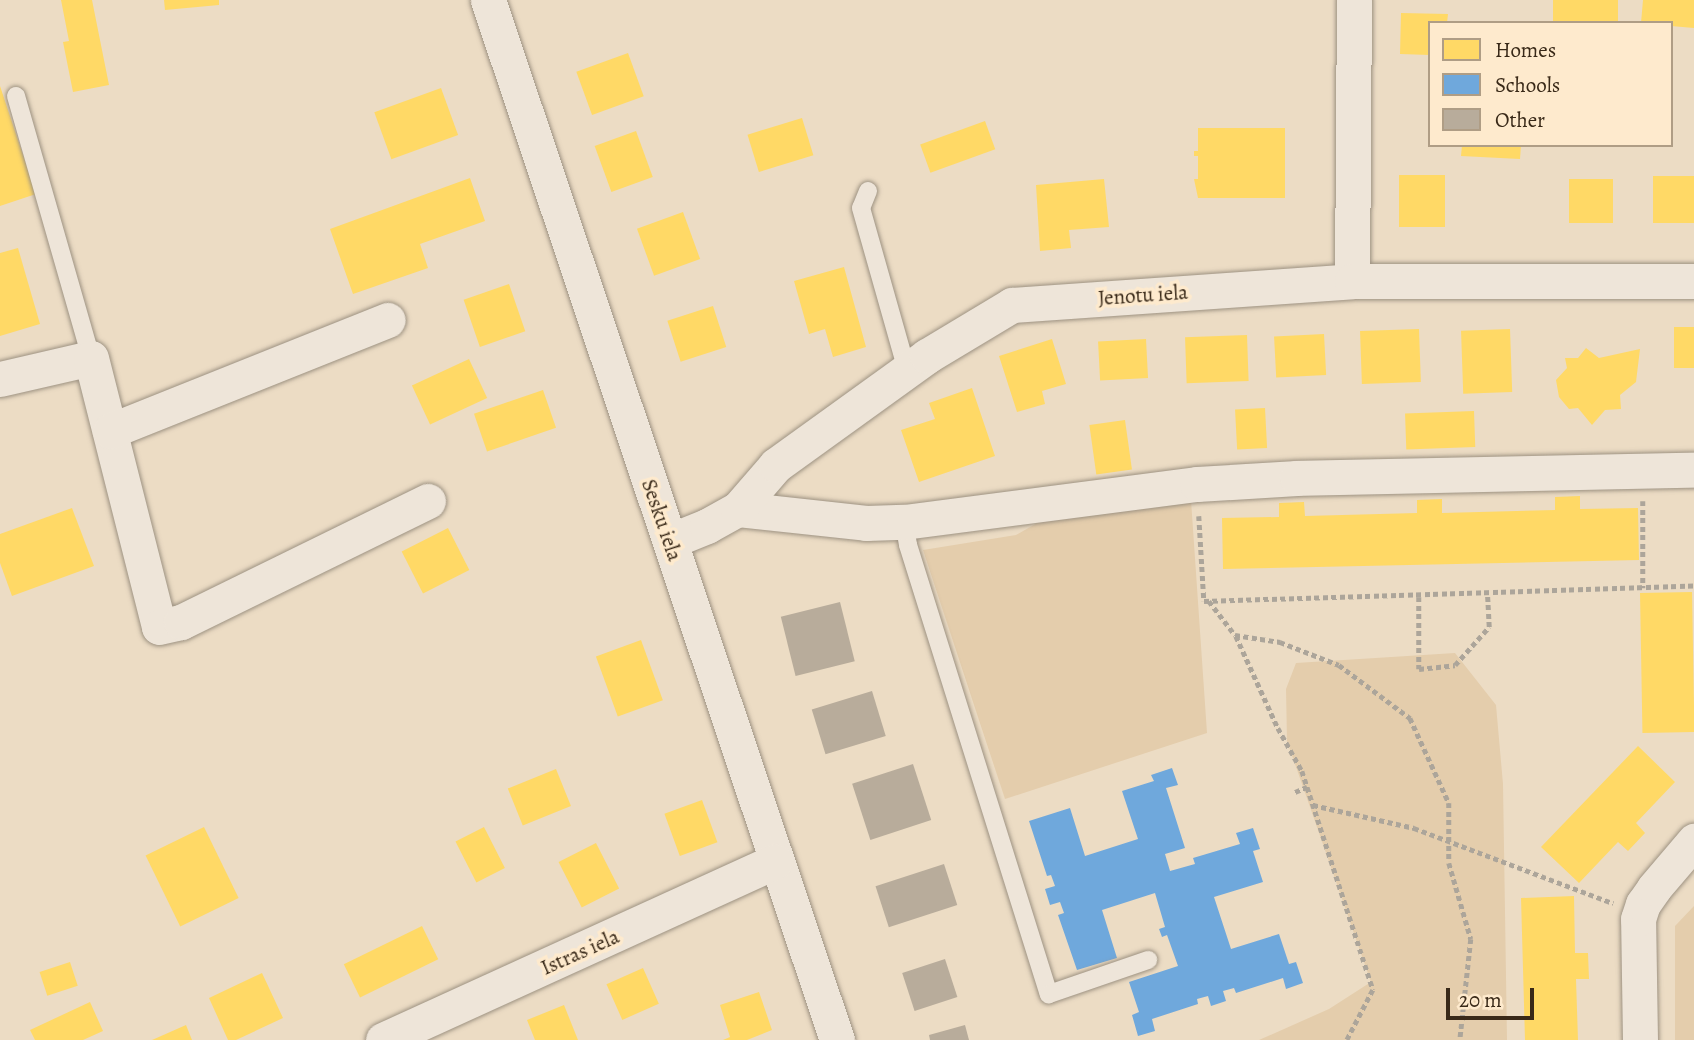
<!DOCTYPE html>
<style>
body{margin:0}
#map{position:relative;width:1694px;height:1040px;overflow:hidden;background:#ecdcc4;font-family:Alegreya,serif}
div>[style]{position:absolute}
.green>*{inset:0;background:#e4cdac}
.homes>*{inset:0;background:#ffd966;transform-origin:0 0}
.schools>*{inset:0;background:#6fa8dc}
.building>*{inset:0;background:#b8ac9b;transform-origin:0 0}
.path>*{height:4.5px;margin-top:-2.25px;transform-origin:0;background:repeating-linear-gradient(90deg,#aca59a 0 5px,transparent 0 8.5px)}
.roads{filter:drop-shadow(0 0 2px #9d9282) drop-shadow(0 0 2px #9d9282)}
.service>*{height:18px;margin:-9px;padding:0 9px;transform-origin:9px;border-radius:9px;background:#eee5d9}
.minor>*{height:35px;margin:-17.5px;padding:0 17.5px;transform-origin:17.5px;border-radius:17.5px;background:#eee5d9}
span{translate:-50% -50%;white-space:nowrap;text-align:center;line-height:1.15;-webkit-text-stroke:7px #feeacd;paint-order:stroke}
.street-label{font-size:21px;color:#392918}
.legend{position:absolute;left:1428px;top:21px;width:245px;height:126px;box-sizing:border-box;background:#feeacd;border:2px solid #af9d85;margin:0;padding:9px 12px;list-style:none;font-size:21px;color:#392918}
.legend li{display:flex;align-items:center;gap:14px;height:35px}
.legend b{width:35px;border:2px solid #af9d85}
.scale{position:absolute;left:1446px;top:988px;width:88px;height:32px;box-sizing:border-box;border:4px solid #392918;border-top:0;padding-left:9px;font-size:21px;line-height:24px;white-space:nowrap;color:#392918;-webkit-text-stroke:5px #feeacd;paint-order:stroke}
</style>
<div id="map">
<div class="green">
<div style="clip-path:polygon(1191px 500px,1207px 733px,1005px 799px,923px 550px,1016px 535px,1039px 522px)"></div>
<div style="clip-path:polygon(1455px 653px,1496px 705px,1503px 784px,1507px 1040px,1259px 1040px,1329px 1009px,1371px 982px,1287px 741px,1286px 689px,1296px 663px)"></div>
<div style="clip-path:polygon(1694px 906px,1694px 1040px,1675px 1040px,1675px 926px)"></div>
</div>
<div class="homes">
<div style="clip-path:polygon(61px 0,92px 0,109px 85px,73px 92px,63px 42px,69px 41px)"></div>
<div style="clip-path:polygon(164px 0,219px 0,219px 5px,165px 10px)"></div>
<div style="left:1553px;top:0;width:65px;height:23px"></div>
<div style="clip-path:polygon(1643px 0,1694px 0,1694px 28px,1671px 26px,1671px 23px,1641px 23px)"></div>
<div style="clip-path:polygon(1401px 13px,1448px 14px,1447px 23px,1430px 23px,1430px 55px,1400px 54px)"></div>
<div style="left:628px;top:53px;width:46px;height:55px;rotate:70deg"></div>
<div style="clip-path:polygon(0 86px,36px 194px,0 206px)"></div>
<div style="left:441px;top:88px;width:50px;height:71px;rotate:70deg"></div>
<div style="left:802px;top:118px;width:39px;height:57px;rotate:73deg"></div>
<div style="left:985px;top:121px;width:30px;height:69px;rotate:70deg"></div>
<div style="clip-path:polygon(1198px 128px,1285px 128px,1285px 198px,1198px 198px,1194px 179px,1198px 179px,1198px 156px,1194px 156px,1194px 151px,1198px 151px)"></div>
<div style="left:636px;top:131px;width:49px;height:44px;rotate:70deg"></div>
<div style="clip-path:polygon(1462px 145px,1521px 145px,1520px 159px,1461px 156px)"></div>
<div style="left:1399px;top:175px;width:46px;height:52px"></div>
<div style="left:1694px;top:176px;width:47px;height:41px;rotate:90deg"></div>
<div style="clip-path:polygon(470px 178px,485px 221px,420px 244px,428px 268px,353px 294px,330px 229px)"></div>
<div style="clip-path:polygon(1104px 179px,1109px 227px,1069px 230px,1071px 248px,1040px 251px,1036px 185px)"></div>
<div style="left:1569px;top:179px;width:44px;height:44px"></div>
<div style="left:683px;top:212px;width:50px;height:49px;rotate:70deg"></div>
<div style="clip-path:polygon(18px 248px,40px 324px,0 336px,0 253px)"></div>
<div style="clip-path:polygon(844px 267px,866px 347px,833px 357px,825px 329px,809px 334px,794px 281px)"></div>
<div style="left:509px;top:284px;width:50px;height:48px;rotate:71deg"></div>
<div style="left:713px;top:306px;width:43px;height:48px;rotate:72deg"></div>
<div style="left:1694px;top:327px;width:41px;height:20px;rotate:90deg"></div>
<div style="left:1419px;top:329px;width:53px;height:59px;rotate:88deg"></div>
<div style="left:1510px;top:329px;width:63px;height:49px;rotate:88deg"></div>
<div style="left:1324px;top:334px;width:41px;height:50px;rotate:87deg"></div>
<div style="left:1247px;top:335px;width:46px;height:62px;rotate:88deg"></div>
<div style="clip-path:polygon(1052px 339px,1066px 384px,1042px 391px,1045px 404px,1017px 412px,999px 356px)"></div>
<div style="left:1146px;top:339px;width:39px;height:48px;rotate:87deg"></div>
<div style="clip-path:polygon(1586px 348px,1599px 358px,1640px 349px,1636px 382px,1620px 395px,1621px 409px,1605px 410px,1592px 425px,1578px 408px,1569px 409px,1559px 397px,1556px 380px,1567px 368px,1565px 358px,1578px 358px)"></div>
<div style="left:469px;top:359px;width:43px;height:63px;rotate:65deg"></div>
<div style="clip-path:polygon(972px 388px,995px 456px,919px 482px,901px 430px,935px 419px,929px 403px)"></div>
<div style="left:543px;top:390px;width:40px;height:73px;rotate:71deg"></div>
<div style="left:1265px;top:408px;width:40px;height:30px;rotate:87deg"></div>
<div style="left:1474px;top:411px;width:36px;height:69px;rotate:88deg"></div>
<div style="left:1125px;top:420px;width:50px;height:36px;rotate:82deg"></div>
<div style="clip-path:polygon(1580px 496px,1580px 509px,1638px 508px,1639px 560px,1223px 569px,1222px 518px,1279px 517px,1279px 503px,1304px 502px,1305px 516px,1417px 513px,1417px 500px,1442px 499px,1442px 513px,1555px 510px,1555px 497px)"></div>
<div style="clip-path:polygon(72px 508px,94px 566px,12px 596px,0 563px,0 534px)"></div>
<div style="left:448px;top:528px;width:47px;height:52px;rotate:63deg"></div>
<div style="left:1692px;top:592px;width:140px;height:52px;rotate:89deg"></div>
<div style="left:641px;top:640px;width:64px;height:48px;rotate:70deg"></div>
<div style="clip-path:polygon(1638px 746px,1675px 782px,1636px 823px,1645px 833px,1628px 851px,1618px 842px,1579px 883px,1541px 847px)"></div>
<div style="left:556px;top:769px;width:40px;height:52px;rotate:68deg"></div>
<div style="left:702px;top:800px;width:45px;height:40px;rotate:70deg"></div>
<div style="left:204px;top:827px;width:79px;height:65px;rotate:64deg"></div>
<div style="left:484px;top:827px;width:46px;height:32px;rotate:63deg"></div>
<div style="left:596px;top:843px;width:51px;height:42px;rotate:63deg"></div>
<div style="clip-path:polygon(1574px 896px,1575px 953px,1588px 953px,1589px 979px,1576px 979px,1578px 1040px,1525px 1040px,1521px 898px)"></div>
<div style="left:422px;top:926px;width:37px;height:87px;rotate:64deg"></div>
<div style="left:70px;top:962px;width:25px;height:32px;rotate:72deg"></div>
<div style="left:643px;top:968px;width:39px;height:40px;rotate:66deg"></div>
<div style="clip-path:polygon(262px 973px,283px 1018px,236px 1040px,228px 1040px,209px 998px)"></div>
<div style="clip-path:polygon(759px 992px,772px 1030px,747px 1040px,723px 1040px,730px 1037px,720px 1005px)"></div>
<div style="clip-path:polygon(90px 1002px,103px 1031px,83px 1040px,35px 1040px,30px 1030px)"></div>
<div style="clip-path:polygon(564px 1005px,578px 1040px,535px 1040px,527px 1020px)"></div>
<div style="clip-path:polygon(186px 1025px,192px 1040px,152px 1040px)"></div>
</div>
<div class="schools">
<div style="clip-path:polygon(1172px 768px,1178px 785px,1166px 788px,1185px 848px,1165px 854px,1170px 871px,1195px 864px,1193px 858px,1240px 844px,1236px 833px,1253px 828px,1260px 849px,1253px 851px,1263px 882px,1214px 897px,1231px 949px,1279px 934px,1289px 964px,1296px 962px,1303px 983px,1286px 989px,1283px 978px,1236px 993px,1234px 988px,1223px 991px,1226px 1001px,1211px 1006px,1208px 996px,1197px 999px,1198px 1004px,1152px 1019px,1155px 1031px,1138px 1036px,1132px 1015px,1139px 1012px,1129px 982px,1178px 966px,1167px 935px,1162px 937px,1159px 929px,1165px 927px,1155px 893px,1102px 910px,1117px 958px,1077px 970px,1058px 915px,1064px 913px,1060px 902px,1050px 905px,1045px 889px,1055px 886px,1051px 875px,1047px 876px,1029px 821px,1070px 808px,1085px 856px,1138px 839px,1122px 791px,1154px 781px,1151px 775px)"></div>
</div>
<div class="building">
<div style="left:840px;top:602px;width:61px;height:61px;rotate:76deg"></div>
<div style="left:872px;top:691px;width:47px;height:63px;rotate:73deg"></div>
<div style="left:913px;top:764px;width:59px;height:64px;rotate:72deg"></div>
<div style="left:944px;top:864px;width:43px;height:72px;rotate:72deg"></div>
<div style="left:945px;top:959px;width:40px;height:45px;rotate:72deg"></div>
<div style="clip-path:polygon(965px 1025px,969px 1040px,930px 1040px,929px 1035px)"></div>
</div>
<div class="path">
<div style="left:1643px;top:501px;width:87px;rotate:90deg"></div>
<div style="left:1199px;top:516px;width:85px;rotate:86.6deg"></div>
<div style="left:1204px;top:601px;width:490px;rotate:-1.8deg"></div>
<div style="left:1419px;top:597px;width:72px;rotate:90deg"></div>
<div style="left:1419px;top:669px;width:36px;rotate:-6deg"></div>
<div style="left:1455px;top:665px;width:51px;rotate:-48.2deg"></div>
<div style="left:1489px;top:627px;width:33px;rotate:-93deg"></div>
<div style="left:1209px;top:601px;width:43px;rotate:52.6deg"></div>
<div style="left:1235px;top:635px;width:46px;rotate:8.8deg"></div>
<div style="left:1280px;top:642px;width:63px;rotate:21.3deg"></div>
<div style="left:1339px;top:665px;width:89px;rotate:36.7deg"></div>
<div style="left:1410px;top:718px;width:94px;rotate:65.4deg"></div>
<div style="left:1449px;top:803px;width:60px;rotate:90deg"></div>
<div style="left:1449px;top:863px;width:79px;rotate:73.9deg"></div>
<div style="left:1471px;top:939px;width:102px;rotate:96.2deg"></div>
<div style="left:1236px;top:636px;width:101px;rotate:65.5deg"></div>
<div style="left:1278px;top:728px;width:49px;rotate:60.8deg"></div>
<div style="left:1302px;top:771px;width:230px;rotate:72deg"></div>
<div style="left:1373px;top:990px;width:56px;rotate:117.5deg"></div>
<div style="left:1295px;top:792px;width:13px;rotate:-23deg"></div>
<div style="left:1313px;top:805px;width:104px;rotate:12.8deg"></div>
<div style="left:1414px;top:828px;width:213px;rotate:20.7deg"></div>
</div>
<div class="roads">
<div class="service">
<div style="left:16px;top:96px;width:273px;rotate:74deg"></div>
<div style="left:868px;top:191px;width:18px;rotate:112deg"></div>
<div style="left:861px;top:208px;width:169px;rotate:74.2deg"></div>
<div style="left:904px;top:522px;width:23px;rotate:80deg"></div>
<div style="left:908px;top:545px;width:471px;rotate:72.6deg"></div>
<div style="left:1049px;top:994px;width:105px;rotate:-19deg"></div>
</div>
<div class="minor">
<div style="left:488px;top:0;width:1097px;rotate:71.45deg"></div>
<div style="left:1352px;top:281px;width:281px;rotate:-89.6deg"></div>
<div style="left:0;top:379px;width:93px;rotate:-13deg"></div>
<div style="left:91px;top:358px;width:277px;rotate:75.8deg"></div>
<div style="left:159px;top:627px;width:23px;rotate:-13deg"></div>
<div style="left:181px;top:622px;width:275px;rotate:-26.1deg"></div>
<div style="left:110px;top:431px;width:299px;rotate:-21.8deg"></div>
<div style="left:738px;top:509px;width:129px;rotate:6.2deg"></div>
<div style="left:866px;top:523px;width:38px;rotate:-2deg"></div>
<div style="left:904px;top:522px;width:295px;rotate:-7.4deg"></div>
<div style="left:1197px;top:484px;width:100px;rotate:-3.4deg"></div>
<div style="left:1297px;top:478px;width:397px;rotate:-1.2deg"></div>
<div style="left:670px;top:541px;width:40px;rotate:-22deg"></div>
<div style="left:707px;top:526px;width:35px;rotate:-29deg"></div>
<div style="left:738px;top:509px;width:58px;rotate:-49.2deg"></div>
<div style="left:776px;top:465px;width:186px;rotate:-35.8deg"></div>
<div style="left:927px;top:356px;width:99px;rotate:-31deg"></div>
<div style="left:1012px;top:305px;width:341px;rotate:-4deg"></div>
<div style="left:1352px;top:281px;width:342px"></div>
<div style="left:383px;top:1040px;width:431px;rotate:-24.5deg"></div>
<div style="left:1640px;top:1040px;width:121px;rotate:-90.9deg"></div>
<div style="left:1638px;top:919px;width:16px;rotate:-72deg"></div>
<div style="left:1643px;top:904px;width:19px;rotate:-55deg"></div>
<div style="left:1654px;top:888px;width:62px;rotate:-49.6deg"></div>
</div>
</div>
<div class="street-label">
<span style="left:1143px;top:295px;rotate:-4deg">Jenotu iela</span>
<span style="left:662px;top:520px;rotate:71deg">Sesku iela</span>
<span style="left:580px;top:952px;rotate:-24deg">Istras iela</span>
</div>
<ul class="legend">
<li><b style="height:19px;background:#ffd966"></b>Homes</li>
<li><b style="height:19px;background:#6fa8dc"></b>Schools</li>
<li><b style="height:19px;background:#b8ac9b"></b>Other</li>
</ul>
<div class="scale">20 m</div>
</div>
